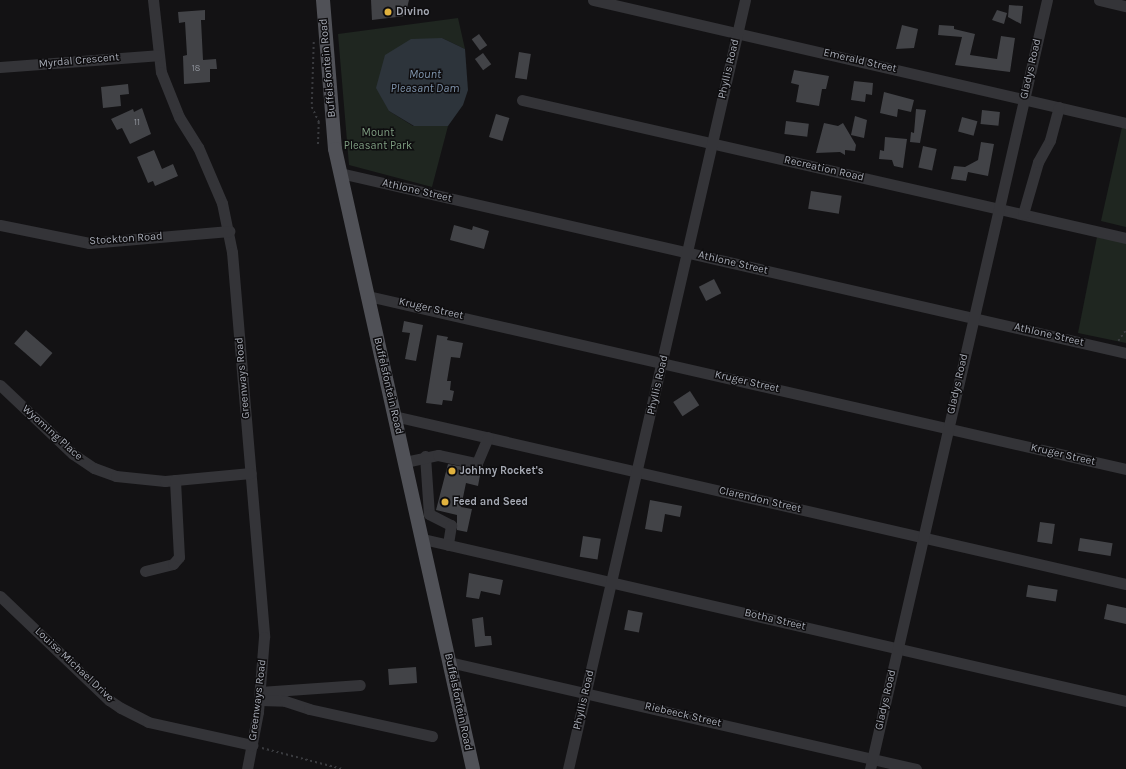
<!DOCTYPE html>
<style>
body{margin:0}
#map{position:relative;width:1126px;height:769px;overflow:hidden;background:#131214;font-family:Karla,sans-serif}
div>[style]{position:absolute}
.green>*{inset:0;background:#1f2620}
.water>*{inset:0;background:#2d343b}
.building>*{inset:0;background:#424347;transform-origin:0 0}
.path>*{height:1.5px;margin-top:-0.75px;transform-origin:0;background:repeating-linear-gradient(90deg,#3a3b3f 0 2px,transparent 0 5px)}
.minor>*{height:11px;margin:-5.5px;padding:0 5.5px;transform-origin:5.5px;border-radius:5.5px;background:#343438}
.major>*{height:14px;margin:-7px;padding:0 7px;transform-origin:7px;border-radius:7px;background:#505157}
.dots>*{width:11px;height:11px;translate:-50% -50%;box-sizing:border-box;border:2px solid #0e0d0f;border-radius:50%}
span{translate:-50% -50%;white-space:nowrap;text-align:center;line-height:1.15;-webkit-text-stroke:3px #0e0d0f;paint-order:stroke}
.number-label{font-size:9px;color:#8c9098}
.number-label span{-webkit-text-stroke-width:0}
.poi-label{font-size:11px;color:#a5a9b3;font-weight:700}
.left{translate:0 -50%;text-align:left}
.street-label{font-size:11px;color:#a5a9b3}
.park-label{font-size:11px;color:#7e9d81}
.water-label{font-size:12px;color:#7f94ac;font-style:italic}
</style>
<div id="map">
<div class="green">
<div style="clip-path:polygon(458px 18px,465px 49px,442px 38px,389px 111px,413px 126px,448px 126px,432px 187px,349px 165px,338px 34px)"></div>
<div style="clip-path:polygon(1122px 127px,1126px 128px,1126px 227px,1101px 221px)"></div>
<div style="clip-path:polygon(1097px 237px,1126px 243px,1126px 343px,1078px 333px)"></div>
</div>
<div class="water">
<div style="clip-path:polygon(442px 38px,465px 49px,468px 90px,463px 105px,448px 126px,414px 126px,389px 111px,376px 88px,385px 55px,411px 39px)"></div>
</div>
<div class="building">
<div style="clip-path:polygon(371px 0,409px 0,405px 16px,372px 20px)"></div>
<div style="clip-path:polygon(1009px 5px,1023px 6px,1021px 24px,1008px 17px)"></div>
<div style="clip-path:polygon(205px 10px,205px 20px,201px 20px,203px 60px,216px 59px,217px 69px,210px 69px,210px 82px,184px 84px,183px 56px,187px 55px,185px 22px,179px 23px,178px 12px)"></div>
<div style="clip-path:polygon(997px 10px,1007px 13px,1004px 24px,992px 20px)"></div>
<div style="clip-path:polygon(902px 25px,918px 29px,914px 48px,896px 49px)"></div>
<div style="clip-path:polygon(939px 25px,954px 26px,954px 29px,975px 34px,970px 55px,997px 59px,1001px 36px,1015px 38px,1010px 72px,955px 65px,962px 37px,938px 35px)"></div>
<div style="left:479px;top:34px;width:14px;height:9px;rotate:54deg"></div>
<div style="left:519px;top:52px;width:12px;height:26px;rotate:9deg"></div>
<div style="left:483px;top:53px;width:14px;height:10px;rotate:54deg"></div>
<div style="clip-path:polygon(794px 70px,829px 76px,826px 89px,822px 89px,819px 106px,796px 102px,799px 85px,791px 83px)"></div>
<div style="clip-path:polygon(854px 81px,873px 83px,872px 95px,866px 94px,865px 102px,851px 100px)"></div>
<div style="clip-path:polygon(128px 84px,129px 94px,120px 95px,121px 106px,103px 108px,101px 87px)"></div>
<div style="clip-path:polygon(884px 92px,914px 100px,911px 112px,898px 109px,897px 117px,880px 113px)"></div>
<div style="clip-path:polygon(142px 108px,151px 134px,130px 144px,122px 128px,117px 130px,111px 119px,133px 109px,134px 112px)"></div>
<div style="clip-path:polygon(916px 109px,926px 110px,920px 143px,910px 142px,911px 132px,914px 133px)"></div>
<div style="left:982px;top:110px;width:18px;height:14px;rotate:6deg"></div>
<div style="left:496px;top:114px;width:14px;height:24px;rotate:17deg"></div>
<div style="clip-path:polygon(855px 116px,867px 120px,864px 138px,851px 135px)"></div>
<div style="left:962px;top:117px;width:16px;height:15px;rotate:15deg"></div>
<div style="left:786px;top:121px;width:23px;height:13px;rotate:7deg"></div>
<div style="clip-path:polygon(824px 123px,838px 126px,843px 123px,856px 145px,855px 151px,845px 150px,845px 155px,840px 152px,816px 153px)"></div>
<div style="clip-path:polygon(885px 137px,907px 139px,903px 168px,894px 166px,892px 160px,879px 159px,880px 150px,884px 151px)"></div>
<div style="clip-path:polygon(981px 142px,994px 144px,988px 176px,968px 172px,966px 181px,951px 179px,954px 166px,965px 167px,978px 160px)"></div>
<div style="left:923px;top:146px;width:14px;height:22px;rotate:12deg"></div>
<div style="clip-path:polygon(154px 150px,162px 169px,173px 164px,178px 176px,155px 186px,153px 181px,148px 183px,137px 157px)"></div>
<div style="left:811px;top:191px;width:31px;height:18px;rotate:9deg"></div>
<div style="clip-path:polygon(454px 225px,472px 230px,473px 226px,489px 231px,484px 249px,450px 240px)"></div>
<div style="left:714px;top:279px;width:16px;height:17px;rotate:63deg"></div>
<div style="clip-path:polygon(404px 321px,423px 325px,416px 361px,405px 359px,410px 333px,402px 332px)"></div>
<div style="left:26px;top:330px;width:35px;height:18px;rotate:41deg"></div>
<div style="clip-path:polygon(437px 335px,448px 337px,447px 340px,463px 343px,460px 358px,451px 357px,447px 381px,451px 381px,450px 390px,454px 391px,452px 401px,443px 400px,442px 405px,426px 403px)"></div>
<div style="left:690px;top:391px;width:17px;height:20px;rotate:57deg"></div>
<div style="clip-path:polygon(448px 464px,481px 470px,478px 486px,466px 483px,461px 507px,472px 509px,467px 532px,457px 530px,457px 515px,436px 510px)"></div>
<div style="clip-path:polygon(650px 500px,682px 506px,680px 517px,665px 514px,662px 532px,645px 529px)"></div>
<div style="left:1040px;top:522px;width:15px;height:20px;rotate:8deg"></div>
<div style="left:583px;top:536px;width:18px;height:21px;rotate:9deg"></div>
<div style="left:1080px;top:538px;width:33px;height:13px;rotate:9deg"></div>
<div style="clip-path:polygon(469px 573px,503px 580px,500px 595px,481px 591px,479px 599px,466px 597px)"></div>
<div style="left:1028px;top:585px;width:30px;height:12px;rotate:9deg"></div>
<div style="clip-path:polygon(1107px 604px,1126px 608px,1126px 624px,1104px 619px)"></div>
<div style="left:628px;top:610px;width:15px;height:20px;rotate:11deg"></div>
<div style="clip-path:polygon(483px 617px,485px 636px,491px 636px,492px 645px,475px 647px,472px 619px)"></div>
<div style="left:416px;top:667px;width:16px;height:28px;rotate:86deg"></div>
</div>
<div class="path">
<div style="left:314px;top:42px;width:65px;rotate:91.8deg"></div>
<div style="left:312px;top:107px;width:17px;rotate:65deg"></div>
<div style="left:319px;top:122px;width:24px;rotate:92deg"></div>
<div style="left:1118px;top:341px;width:14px;rotate:-54deg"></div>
<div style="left:262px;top:748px;width:83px;rotate:14.7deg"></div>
</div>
<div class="minor">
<div style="left:153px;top:0;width:72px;rotate:83.7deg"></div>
<div style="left:161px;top:72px;width:48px;rotate:68.2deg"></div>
<div style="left:179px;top:117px;width:36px;rotate:58deg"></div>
<div style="left:198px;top:147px;width:61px;rotate:66.8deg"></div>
<div style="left:222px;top:203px;width:50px;rotate:78.5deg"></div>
<div style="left:232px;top:252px;width:386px;rotate:85.2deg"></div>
<div style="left:264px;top:637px;width:75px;rotate:94.6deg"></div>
<div style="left:258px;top:712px;width:58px;rotate:100.9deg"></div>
<div style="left:593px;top:0;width:547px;rotate:12.99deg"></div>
<div style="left:1099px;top:0;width:28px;rotate:13deg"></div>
<div style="left:0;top:67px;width:158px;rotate:-4.3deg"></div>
<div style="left:522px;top:100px;width:620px;rotate:12.87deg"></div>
<div style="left:340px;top:173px;width:806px;rotate:12.9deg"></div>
<div style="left:1023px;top:214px;width:54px;rotate:-73.9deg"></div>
<div style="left:1038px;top:162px;width:25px;rotate:-61deg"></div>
<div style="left:1050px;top:140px;width:34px;rotate:-75deg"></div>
<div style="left:0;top:225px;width:91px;rotate:11.4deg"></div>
<div style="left:89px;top:243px;width:141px;rotate:-4.9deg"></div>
<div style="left:368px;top:296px;width:777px;rotate:12.86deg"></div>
<div style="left:0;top:385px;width:100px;rotate:43.4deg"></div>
<div style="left:73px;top:454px;width:25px;rotate:34deg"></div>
<div style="left:94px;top:468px;width:23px;rotate:20deg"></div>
<div style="left:116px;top:476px;width:49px;rotate:5.8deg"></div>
<div style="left:165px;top:481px;width:86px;rotate:-5.3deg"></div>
<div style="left:394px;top:416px;width:751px;rotate:12.93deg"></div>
<div style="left:425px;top:456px;width:58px;rotate:86.1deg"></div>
<div style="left:429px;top:514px;width:25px;rotate:27deg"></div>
<div style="left:451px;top:525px;width:20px;rotate:99deg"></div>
<div style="left:405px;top:462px;width:34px;rotate:-12deg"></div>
<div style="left:438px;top:455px;width:40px;rotate:12deg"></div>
<div style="left:477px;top:463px;width:28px;rotate:-67deg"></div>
<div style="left:423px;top:539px;width:721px;rotate:12.98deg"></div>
<div style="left:145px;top:571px;width:29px;rotate:-14deg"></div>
<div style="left:173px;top:564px;width:9px;rotate:-49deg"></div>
<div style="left:179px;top:557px;width:77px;rotate:-93deg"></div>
<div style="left:0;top:596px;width:151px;rotate:43.7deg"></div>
<div style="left:109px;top:700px;width:14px;rotate:34deg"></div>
<div style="left:121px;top:708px;width:30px;rotate:27deg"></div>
<div style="left:148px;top:722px;width:107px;rotate:12.5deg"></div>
<div style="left:449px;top:662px;width:479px;rotate:12.9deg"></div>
<div style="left:260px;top:692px;width:100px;rotate:-4deg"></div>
<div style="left:260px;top:700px;width:25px;rotate:2deg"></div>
<div style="left:285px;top:701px;width:25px;rotate:18deg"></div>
<div style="left:309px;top:709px;width:126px;rotate:12.4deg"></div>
<div style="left:568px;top:769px;width:789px;rotate:-77.04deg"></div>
<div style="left:870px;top:769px;width:789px;rotate:-77.04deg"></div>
</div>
<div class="major">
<div style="left:323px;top:0;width:149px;rotate:85.4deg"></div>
<div style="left:335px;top:149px;width:635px;rotate:77.45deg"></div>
</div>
<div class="dots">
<div style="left:388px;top:12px;background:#e1b23e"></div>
<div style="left:452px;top:471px;background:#e1b23e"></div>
<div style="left:445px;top:502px;background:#e1b23e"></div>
</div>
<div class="number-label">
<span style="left:196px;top:68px">18</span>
<span style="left:137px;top:122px">11</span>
</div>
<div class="poi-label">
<span class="left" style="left:396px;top:12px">Divino</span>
<span class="left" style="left:460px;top:471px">Johhny Rocket's</span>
<span class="left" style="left:453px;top:502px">Feed and Seed</span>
</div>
<div class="street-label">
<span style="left:79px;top:61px;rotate:-5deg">Myrdal Crescent</span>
<span style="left:860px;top:61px;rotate:13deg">Emerald Street</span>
<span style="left:328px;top:68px;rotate:-95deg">Buffelsfontein Road</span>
<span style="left:729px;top:69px;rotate:-77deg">Phyllis Road</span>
<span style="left:1031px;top:69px;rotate:-77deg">Gladys Road</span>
<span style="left:824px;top:169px;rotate:13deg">Recreation Road</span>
<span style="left:417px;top:191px;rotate:13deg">Athlone Street</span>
<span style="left:126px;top:239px;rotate:-4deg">Stockton Road</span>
<span style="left:733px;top:263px;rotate:13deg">Athlone Street</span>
<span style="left:431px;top:309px;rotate:13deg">Kruger Street</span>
<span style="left:1049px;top:335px;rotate:13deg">Athlone Street</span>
<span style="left:243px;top:378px;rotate:-95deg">Greenways Road</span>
<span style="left:747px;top:382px;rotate:13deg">Kruger Street</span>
<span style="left:958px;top:384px;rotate:-77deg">Gladys Road</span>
<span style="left:658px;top:385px;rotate:-77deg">Phyllis Road</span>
<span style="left:388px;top:386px;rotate:77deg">Buffelsfontein Road</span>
<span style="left:52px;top:433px;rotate:42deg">Wyoming Place</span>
<span style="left:1063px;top:455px;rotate:13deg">Kruger Street</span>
<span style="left:760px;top:500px;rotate:13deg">Clarendon Street</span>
<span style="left:775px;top:620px;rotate:13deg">Botha Street</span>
<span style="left:74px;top:665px;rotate:43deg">Louise Michael Drive</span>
<span style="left:258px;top:700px;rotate:-83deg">Greenways Road</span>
<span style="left:584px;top:700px;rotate:-77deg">Phyllis Road</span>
<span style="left:886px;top:700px;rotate:-77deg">Gladys Road</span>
<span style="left:458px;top:702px;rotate:78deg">Buffelsfontein Road</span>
<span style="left:683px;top:715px;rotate:13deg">Riebeeck Street</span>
</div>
<div class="park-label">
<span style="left:378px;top:140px">Mount<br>Pleasant Park</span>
</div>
<div class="water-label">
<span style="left:425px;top:82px">Mount<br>Pleasant Dam</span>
</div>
</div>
